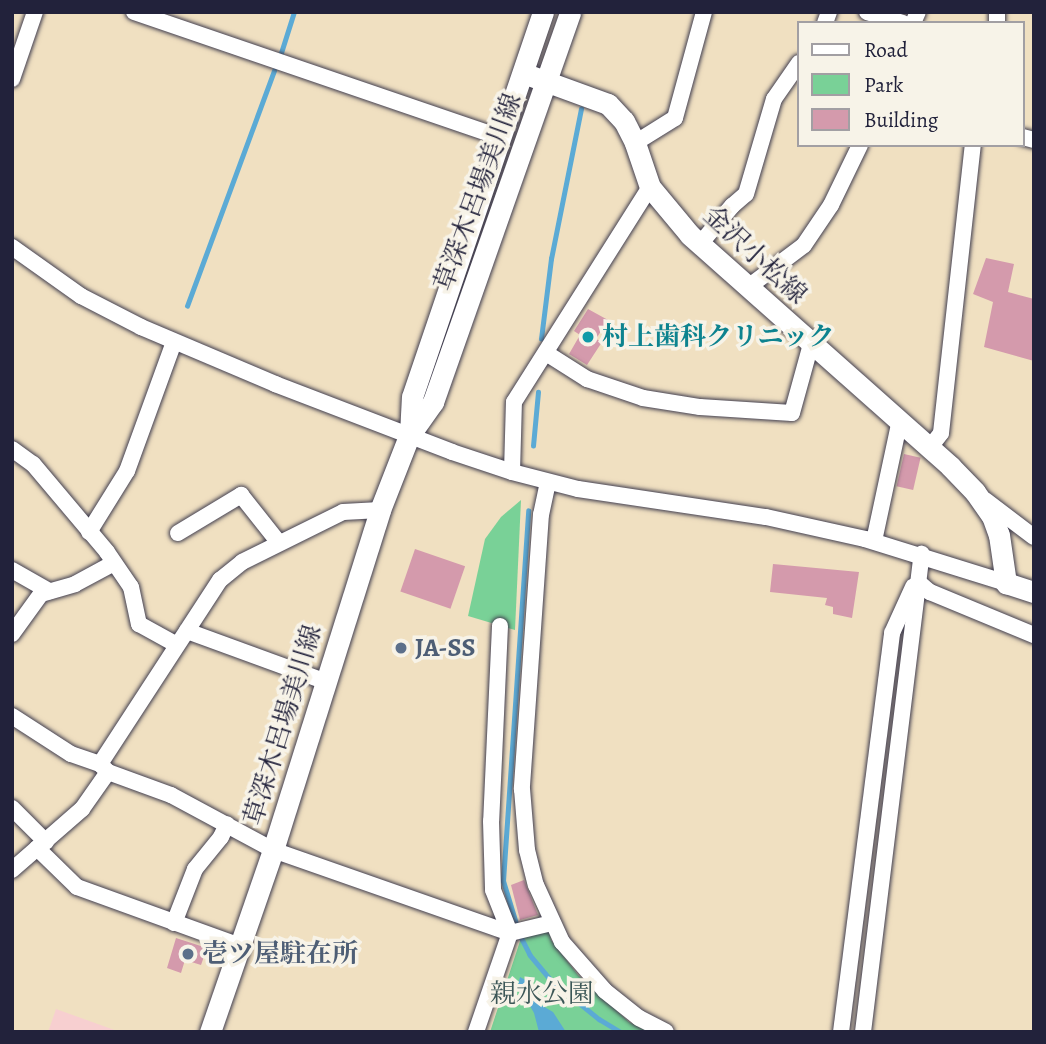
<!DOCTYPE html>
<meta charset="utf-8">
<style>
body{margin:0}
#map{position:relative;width:1046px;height:1044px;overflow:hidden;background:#f0e0c1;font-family:Alegreya,"Noto Serif JP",serif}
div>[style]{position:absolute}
.built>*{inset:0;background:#f7cfd0}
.green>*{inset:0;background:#79d197}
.water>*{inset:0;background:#5baad5}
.stream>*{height:4.5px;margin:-2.25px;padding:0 2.25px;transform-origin:2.25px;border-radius:2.25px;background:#5baad5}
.building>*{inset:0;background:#d49aac;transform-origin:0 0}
.roads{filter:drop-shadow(0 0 2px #413e4f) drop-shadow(0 0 2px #413e4f)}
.minor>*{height:16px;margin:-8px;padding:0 8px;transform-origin:8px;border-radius:8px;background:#fff}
.major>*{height:21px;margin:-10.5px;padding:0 10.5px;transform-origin:10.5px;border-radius:10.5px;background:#fff}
.dots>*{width:19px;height:19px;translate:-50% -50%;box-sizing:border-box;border:4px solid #f7f3e8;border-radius:50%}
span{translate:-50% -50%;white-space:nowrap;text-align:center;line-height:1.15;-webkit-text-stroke:7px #f7f3e8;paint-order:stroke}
.street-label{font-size:26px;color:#22223b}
.culture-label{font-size:26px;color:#0d838f;font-weight:700}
.left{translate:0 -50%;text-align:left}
.service-label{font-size:26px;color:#4e5e75;font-weight:700}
.park-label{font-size:26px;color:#3c5757}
.frame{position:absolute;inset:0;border:14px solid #22223b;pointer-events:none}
.legend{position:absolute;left:797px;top:21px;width:228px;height:126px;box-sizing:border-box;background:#f7f3e8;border:2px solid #a29fa3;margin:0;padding:9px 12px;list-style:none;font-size:21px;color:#22223b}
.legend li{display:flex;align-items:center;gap:14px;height:35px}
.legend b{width:35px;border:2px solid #a29fa3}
</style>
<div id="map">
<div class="built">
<div style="clip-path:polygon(56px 1009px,120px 1032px,48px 1032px)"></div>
</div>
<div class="green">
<div style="clip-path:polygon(521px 500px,515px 630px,468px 616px,485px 539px,501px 517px)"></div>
<div style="clip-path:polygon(549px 931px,551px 940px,578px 975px,629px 1022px,650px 1032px,490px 1032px,521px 938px)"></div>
</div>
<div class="water">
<div style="clip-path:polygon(520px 977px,531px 983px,541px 1005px,553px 1012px,566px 1032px,539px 1032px,534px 1013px,518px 985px)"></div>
</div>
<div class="stream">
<div style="left:281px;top:53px;width:43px;rotate:-72.4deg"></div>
<div style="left:187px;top:306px;width:251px;rotate:-69.7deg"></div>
<div style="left:541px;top:339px;width:81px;rotate:-82.9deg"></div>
<div style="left:551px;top:259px;width:153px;rotate:-78.7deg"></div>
<div style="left:533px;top:446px;width:54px;rotate:-84.7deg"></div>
<div style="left:517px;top:927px;width:48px;rotate:-106.9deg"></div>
<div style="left:503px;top:881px;width:371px;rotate:-86.1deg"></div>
<div style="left:520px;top:935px;width:22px;rotate:63deg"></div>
<div style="left:530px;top:955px;width:33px;rotate:50deg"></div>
<div style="left:551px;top:980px;width:62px;rotate:39.1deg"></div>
<div style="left:599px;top:1019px;width:26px;rotate:31deg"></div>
</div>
<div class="building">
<div style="clip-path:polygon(986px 258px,1014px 264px,1008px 292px,1034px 299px,1034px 361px,984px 347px,993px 302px,973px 294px)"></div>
<div style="clip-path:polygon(588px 309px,608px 320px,596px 339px,602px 342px,587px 365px,569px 354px,580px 335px,574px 331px)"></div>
<div style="left:904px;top:454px;width:17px;height:33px;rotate:13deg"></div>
<div style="left:415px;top:549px;width:53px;height:45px;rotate:19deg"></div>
<div style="clip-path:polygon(773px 564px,859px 572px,852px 618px,833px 614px,833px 607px,825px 605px,827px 598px,770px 592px)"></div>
<div style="clip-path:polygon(524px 880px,538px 915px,520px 920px,511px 885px)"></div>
<div style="clip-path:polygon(176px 938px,207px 948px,201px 965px,185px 960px,181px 973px,167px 968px)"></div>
</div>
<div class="roads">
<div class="minor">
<div style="left:134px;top:12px;width:388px;rotate:18.9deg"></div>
<div style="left:867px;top:12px;width:38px;rotate:17deg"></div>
<div style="left:997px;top:12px;width:11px;rotate:90deg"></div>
<div style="left:825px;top:23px;width:12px;rotate:-70deg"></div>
<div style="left:913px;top:23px;width:12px;rotate:-66deg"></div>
<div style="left:12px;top:79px;width:71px;rotate:-71.1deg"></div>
<div style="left:1023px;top:137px;width:11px;rotate:15deg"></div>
<div style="left:635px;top:143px;width:47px;rotate:-32deg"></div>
<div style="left:675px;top:118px;width:110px;rotate:-74.7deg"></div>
<div style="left:700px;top:244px;width:50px;rotate:-49.9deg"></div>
<div style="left:732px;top:206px;width:18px;rotate:-41deg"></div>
<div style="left:746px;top:194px;width:99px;rotate:-73.6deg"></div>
<div style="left:774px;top:99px;width:44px;rotate:-55.2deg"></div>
<div style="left:12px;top:247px;width:85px;rotate:35.4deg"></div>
<div style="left:81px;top:296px;width:68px;rotate:27.3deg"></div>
<div style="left:141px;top:327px;width:146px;rotate:23deg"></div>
<div style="left:275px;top:384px;width:190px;rotate:21deg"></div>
<div style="left:452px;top:452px;width:63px;rotate:18.4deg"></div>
<div style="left:512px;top:472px;width:68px;rotate:14.4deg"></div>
<div style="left:578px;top:489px;width:190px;rotate:8.5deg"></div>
<div style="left:766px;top:517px;width:101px;rotate:12.5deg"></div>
<div style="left:865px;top:539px;width:148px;rotate:17.3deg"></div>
<div style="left:747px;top:288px;width:71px;rotate:-37deg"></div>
<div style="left:804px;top:245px;width:48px;rotate:-56deg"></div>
<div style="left:831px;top:205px;width:67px;rotate:-64.2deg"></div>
<div style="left:546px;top:353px;width:49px;rotate:32.4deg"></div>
<div style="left:587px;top:379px;width:59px;rotate:18.7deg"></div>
<div style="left:643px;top:398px;width:58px;rotate:9deg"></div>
<div style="left:700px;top:407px;width:92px;rotate:3.7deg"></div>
<div style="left:792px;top:413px;width:72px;rotate:-74.6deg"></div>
<div style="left:931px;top:446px;width:16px;rotate:-52deg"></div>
<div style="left:941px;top:433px;width:290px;rotate:-83.7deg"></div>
<div style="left:12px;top:449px;width:26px;rotate:36deg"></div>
<div style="left:33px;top:464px;width:115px;rotate:49.9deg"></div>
<div style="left:107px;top:552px;width:42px;rotate:55.6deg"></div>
<div style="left:131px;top:587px;width:38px;rotate:78deg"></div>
<div style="left:139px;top:624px;width:43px;rotate:28.9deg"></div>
<div style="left:512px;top:472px;width:70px;rotate:-88.4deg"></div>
<div style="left:514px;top:402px;width:254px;rotate:-57.7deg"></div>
<div style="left:548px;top:482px;width:33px;rotate:102deg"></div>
<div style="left:541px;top:514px;width:276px;rotate:94deg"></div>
<div style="left:522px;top:789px;width:61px;rotate:85.3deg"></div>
<div style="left:527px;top:850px;width:36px;rotate:76deg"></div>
<div style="left:536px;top:885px;width:63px;rotate:65.5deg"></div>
<div style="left:562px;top:942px;width:65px;rotate:48.7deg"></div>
<div style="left:605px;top:991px;width:43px;rotate:38.5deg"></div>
<div style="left:639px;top:1018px;width:30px;rotate:27deg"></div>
<div style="left:985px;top:500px;width:61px;rotate:37.1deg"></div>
<div style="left:89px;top:532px;width:72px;rotate:-58.1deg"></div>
<div style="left:127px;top:471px;width:137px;rotate:-70deg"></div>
<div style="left:178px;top:533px;width:74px;rotate:-31.1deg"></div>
<div style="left:241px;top:495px;width:61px;rotate:51.6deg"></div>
<div style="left:874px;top:541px;width:124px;rotate:-77.9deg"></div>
<div style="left:12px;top:570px;width:43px;rotate:29.6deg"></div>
<div style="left:918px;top:582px;width:16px;rotate:40deg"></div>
<div style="left:930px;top:592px;width:113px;rotate:22.5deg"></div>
<div style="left:500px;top:626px;width:195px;rotate:92.6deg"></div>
<div style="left:491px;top:821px;width:69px;rotate:88.3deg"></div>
<div style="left:493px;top:890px;width:46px;rotate:68.4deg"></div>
<div style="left:510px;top:933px;width:43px;rotate:-13.4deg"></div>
<div style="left:187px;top:631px;width:148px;rotate:20.1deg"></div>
<div style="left:12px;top:634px;width:49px;rotate:-54.1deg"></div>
<div style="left:41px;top:594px;width:35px;rotate:-16deg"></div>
<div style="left:75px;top:584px;width:44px;rotate:-28.3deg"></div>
<div style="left:12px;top:716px;width:70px;rotate:32.8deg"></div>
<div style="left:71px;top:754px;width:31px;rotate:19deg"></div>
<div style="left:100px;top:764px;width:11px;rotate:45deg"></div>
<div style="left:108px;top:772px;width:67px;rotate:20.1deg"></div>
<div style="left:171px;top:795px;width:116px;rotate:28.3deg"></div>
<div style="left:273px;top:850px;width:251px;rotate:19.3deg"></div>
<div style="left:510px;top:933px;width:105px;rotate:109deg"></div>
<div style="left:100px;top:764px;width:220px;rotate:-56.9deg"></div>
<div style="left:220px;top:580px;width:28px;rotate:-39deg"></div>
<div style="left:242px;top:562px;width:113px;rotate:-26.3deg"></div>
<div style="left:343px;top:512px;width:37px;rotate:-3deg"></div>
<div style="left:12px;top:808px;width:48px;rotate:45deg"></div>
<div style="left:37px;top:848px;width:56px;rotate:44.3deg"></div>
<div style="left:77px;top:887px;width:173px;rotate:19.9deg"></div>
<div style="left:12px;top:870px;width:93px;rotate:-41.1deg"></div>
<div style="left:82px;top:809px;width:45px;rotate:-54.9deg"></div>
<div style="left:174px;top:923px;width:58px;rotate:-68.7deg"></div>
<div style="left:195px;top:869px;width:41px;rotate:-50.9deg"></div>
<div style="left:221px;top:837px;width:14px;rotate:-65deg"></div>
<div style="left:841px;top:1032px;width:402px;rotate:-82.7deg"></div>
<div style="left:892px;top:633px;width:51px;rotate:-65.5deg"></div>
<div style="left:863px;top:1032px;width:482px;rotate:-83deg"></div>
</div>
<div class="major">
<div style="left:523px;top:73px;width:90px;rotate:20deg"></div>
<div style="left:608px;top:104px;width:23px;rotate:47deg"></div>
<div style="left:624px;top:121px;width:25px;rotate:63deg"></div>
<div style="left:635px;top:143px;width:46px;rotate:71.2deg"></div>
<div style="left:650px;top:187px;width:62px;rotate:50.2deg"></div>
<div style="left:690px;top:235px;width:348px;rotate:41.6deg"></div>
<div style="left:950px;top:466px;width:36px;rotate:46deg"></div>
<div style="left:975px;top:492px;width:29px;rotate:55deg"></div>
<div style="left:992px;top:516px;width:20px;rotate:70deg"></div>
<div style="left:999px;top:535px;width:49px;rotate:81.7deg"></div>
<div style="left:1006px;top:583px;width:29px;rotate:18deg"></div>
<div style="left:410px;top:434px;width:37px;rotate:-87deg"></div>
<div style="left:412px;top:397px;width:407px;rotate:-71.2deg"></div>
<div style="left:210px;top:1032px;width:193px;rotate:-70.9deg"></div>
<div style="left:273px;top:850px;width:356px;rotate:-72.5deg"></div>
<div style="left:380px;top:510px;width:79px;rotate:-68.6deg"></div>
<div style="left:409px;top:436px;width:42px;rotate:-54.8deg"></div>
<div style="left:433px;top:402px;width:413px;rotate:-70.6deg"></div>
</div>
</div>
<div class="dots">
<div style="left:588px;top:337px;background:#0f9aa8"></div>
<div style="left:401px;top:648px;background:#5c6f8a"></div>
<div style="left:188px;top:954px;background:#5c6f8a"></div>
</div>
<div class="street-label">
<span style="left:478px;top:192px;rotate:-70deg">草深木呂場美川線</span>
<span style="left:755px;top:255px;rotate:43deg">金沢小松線</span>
<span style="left:283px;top:725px;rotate:-73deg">草深木呂場美川線</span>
</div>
<div class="culture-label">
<span class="left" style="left:602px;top:337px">村上歯科クリニック</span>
</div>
<div class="service-label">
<span class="left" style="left:415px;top:648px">JA-SS</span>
<span class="left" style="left:202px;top:954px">壱ツ屋駐在所</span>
</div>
<div class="park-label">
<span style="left:542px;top:994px">親水公園</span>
</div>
<div class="frame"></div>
<ul class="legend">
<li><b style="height:9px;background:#fff"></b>Road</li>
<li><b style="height:19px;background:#79d197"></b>Park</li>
<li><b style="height:19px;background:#d49aac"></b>Building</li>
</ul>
</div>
